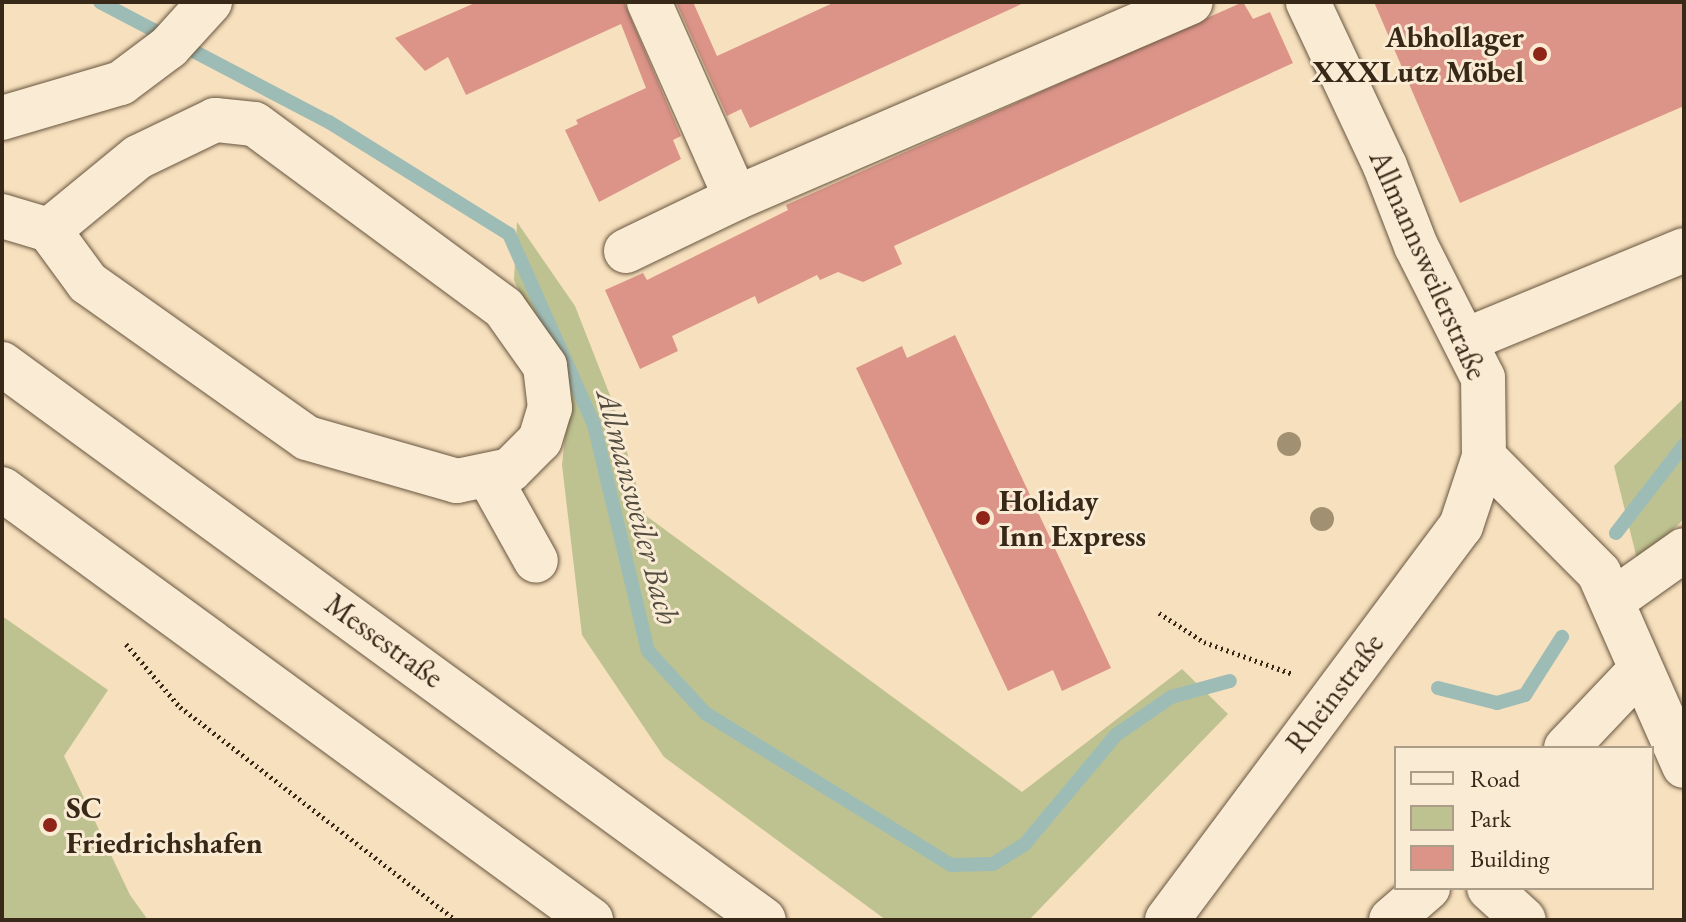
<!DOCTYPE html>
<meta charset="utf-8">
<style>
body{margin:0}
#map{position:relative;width:1686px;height:922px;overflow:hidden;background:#f7e0bd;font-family:"EB Garamond",serif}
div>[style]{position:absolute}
.green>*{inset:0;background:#bec290}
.stream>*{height:14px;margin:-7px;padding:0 7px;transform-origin:7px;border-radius:7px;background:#9ebcb6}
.building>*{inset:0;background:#dc9488}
.path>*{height:5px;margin-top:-2.5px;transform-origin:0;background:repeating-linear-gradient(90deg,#382817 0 2px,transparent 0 6px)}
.roads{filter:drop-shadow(0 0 2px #685640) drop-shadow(0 0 2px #685640)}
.minor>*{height:44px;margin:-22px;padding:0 22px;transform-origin:22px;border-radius:22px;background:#faebd4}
.trees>*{width:24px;height:24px;margin:-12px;border-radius:50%;background:#a19072}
.dots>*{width:22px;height:22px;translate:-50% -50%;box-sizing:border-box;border:4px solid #faebd4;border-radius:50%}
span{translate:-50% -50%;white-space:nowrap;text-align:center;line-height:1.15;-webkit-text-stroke:6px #faebd4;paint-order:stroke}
.poi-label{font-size:30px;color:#382817;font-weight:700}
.right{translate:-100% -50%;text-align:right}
.left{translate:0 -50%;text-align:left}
.street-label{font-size:30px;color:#382817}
.water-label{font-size:32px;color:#524d3f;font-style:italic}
.frame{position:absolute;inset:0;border:4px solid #382817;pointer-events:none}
.legend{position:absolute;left:1394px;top:746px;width:260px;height:144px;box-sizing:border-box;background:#faebd4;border:2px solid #ac9d88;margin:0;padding:10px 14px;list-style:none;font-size:24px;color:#382817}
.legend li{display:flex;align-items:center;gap:16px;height:40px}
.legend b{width:40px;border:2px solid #ac9d88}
</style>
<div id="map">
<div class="green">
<div style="clip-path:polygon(517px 222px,575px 306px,613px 403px,645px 515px,1022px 792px,1182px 669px,1228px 714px,1029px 920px,886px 920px,664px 757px,582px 635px,562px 465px,569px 401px,514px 280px)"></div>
<div style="clip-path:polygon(1684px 398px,1684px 519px,1638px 563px,1614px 466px)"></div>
<div style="clip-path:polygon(2px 616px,108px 690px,64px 756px,130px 895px,148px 920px,2px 920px)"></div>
</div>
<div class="stream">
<div style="left:100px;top:2px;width:259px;rotate:27.7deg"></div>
<div style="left:329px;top:122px;width:212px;rotate:31.9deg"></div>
<div style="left:509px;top:234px;width:209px;rotate:66deg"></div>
<div style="left:594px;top:425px;width:232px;rotate:76.6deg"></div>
<div style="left:648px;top:651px;width:84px;rotate:47.4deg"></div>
<div style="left:705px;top:713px;width:289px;rotate:31.7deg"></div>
<div style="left:951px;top:865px;width:42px;rotate:-1.4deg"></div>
<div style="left:993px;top:864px;width:36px;rotate:-32deg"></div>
<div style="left:1024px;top:845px;width:143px;rotate:-50.1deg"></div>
<div style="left:1116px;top:735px;width:67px;rotate:-34.6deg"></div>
<div style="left:1171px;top:697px;width:61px;rotate:-15.2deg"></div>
<div style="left:1616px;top:533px;width:111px;rotate:-52.3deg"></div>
<div style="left:1438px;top:688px;width:61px;rotate:14.3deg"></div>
<div style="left:1497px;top:703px;width:29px;rotate:-16deg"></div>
<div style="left:1525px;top:695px;width:69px;rotate:-57.5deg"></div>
</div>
<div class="building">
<div style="clip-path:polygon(477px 2px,624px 2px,681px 136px,673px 140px,681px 159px,599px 202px,565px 130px,578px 124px,576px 120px,646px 88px,621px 24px,466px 95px,448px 57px,425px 71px,395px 38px)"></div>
<div style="clip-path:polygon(676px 2px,693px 2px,717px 56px,835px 2px,1026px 2px,750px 128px,741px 109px,727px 116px)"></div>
<div style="clip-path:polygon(1243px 2px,1253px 19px,1270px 12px,1293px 63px,894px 246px,902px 264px,863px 282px,838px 272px,820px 280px,817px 275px,758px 304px,755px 296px,672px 336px,678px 351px,640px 369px,605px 290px,643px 273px,647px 280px,788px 210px,786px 205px)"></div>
<div style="clip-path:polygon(1374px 2px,1684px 2px,1684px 106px,1460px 203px)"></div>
<div style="clip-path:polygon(955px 335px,1111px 668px,1062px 691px,1053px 670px,1008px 691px,856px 368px,902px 346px,907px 358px)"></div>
</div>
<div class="path">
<div style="left:1159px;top:613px;width:54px;rotate:32.8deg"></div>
<div style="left:1204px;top:642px;width:95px;rotate:19.8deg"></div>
<div style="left:126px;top:644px;width:83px;rotate:49.4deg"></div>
<div style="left:180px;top:707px;width:349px;rotate:37.7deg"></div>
</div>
<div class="roads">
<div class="minor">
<div style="left:649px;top:2px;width:214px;rotate:66.1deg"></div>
<div style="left:2px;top:118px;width:124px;rotate:-16.4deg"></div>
<div style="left:121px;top:83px;width:60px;rotate:-36.9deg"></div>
<div style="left:169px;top:47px;width:61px;rotate:-47.7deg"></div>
<div style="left:2px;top:216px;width:49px;rotate:16.6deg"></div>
<div style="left:49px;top:230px;width:66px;rotate:53.7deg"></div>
<div style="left:88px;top:283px;width:268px;rotate:35.3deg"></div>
<div style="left:307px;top:438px;width:156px;rotate:16deg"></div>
<div style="left:457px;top:481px;width:54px;rotate:-11.7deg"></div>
<div style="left:510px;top:470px;width:42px;rotate:-45deg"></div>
<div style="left:540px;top:440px;width:34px;rotate:-73deg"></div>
<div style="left:550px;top:408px;width:42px;rotate:-96.8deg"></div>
<div style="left:545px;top:366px;width:71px;rotate:-125.3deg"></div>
<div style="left:504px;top:308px;width:310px;rotate:-143.6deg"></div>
<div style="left:254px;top:124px;width:39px;rotate:-174deg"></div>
<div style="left:215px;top:120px;width:85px;rotate:154.3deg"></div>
<div style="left:138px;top:157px;width:115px;rotate:140.6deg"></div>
<div style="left:626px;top:251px;width:122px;rotate:-25.7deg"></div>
<div style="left:736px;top:198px;width:495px;rotate:-23.3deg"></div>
<div style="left:1466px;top:340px;width:236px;rotate:-22.4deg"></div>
<div style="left:2px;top:364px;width:943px;rotate:36.12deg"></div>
<div style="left:1484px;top:457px;width:163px;rotate:45.2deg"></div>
<div style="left:1599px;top:573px;width:211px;rotate:66.2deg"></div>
<div style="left:488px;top:475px;width:98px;rotate:60.8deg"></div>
<div style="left:2px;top:489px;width:730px;rotate:36.19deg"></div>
<div style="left:1612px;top:601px;width:88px;rotate:-35.3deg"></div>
<div style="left:1566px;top:748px;width:108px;rotate:-46.5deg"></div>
<div style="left:1489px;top:888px;width:47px;rotate:42.4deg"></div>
<div style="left:1167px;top:920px;width:492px;rotate:-53.3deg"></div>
<div style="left:1461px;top:526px;width:73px;rotate:-71.6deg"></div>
<div style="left:1484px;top:457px;width:79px;rotate:-90.7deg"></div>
<div style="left:1483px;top:378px;width:148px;rotate:-116.9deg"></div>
<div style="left:1416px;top:246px;width:86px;rotate:-111.2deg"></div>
<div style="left:1385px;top:166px;width:181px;rotate:-115.2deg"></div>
<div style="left:1391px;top:920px;width:49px;rotate:-40.9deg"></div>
</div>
</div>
<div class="trees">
<div style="left:1289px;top:444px"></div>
<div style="left:1322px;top:519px"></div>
</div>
<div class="dots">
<div style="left:1540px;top:54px;background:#8f2418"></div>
<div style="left:983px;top:518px;background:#8f2418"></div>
<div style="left:50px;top:825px;background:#8f2418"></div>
</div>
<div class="poi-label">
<span class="right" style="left:1524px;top:54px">Abhollager<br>XXXLutz Möbel</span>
<span class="left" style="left:999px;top:518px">Holiday<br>Inn Express</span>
<span class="left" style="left:66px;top:825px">SC<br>Friedrichshafen</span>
</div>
<div class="street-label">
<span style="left:1428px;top:265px;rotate:66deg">Allmannsweilerstraße</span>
<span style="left:384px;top:641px;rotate:36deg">Messestraße</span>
<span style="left:1335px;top:693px;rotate:-53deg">Rheinstraße</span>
</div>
<div class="water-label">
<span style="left:638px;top:507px;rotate:75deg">Allmansweiler Bach</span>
</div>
<div class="frame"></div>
<ul class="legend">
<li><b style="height:10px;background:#faebd4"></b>Road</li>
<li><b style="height:22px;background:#bec290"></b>Park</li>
<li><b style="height:22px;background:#dc9488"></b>Building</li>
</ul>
</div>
